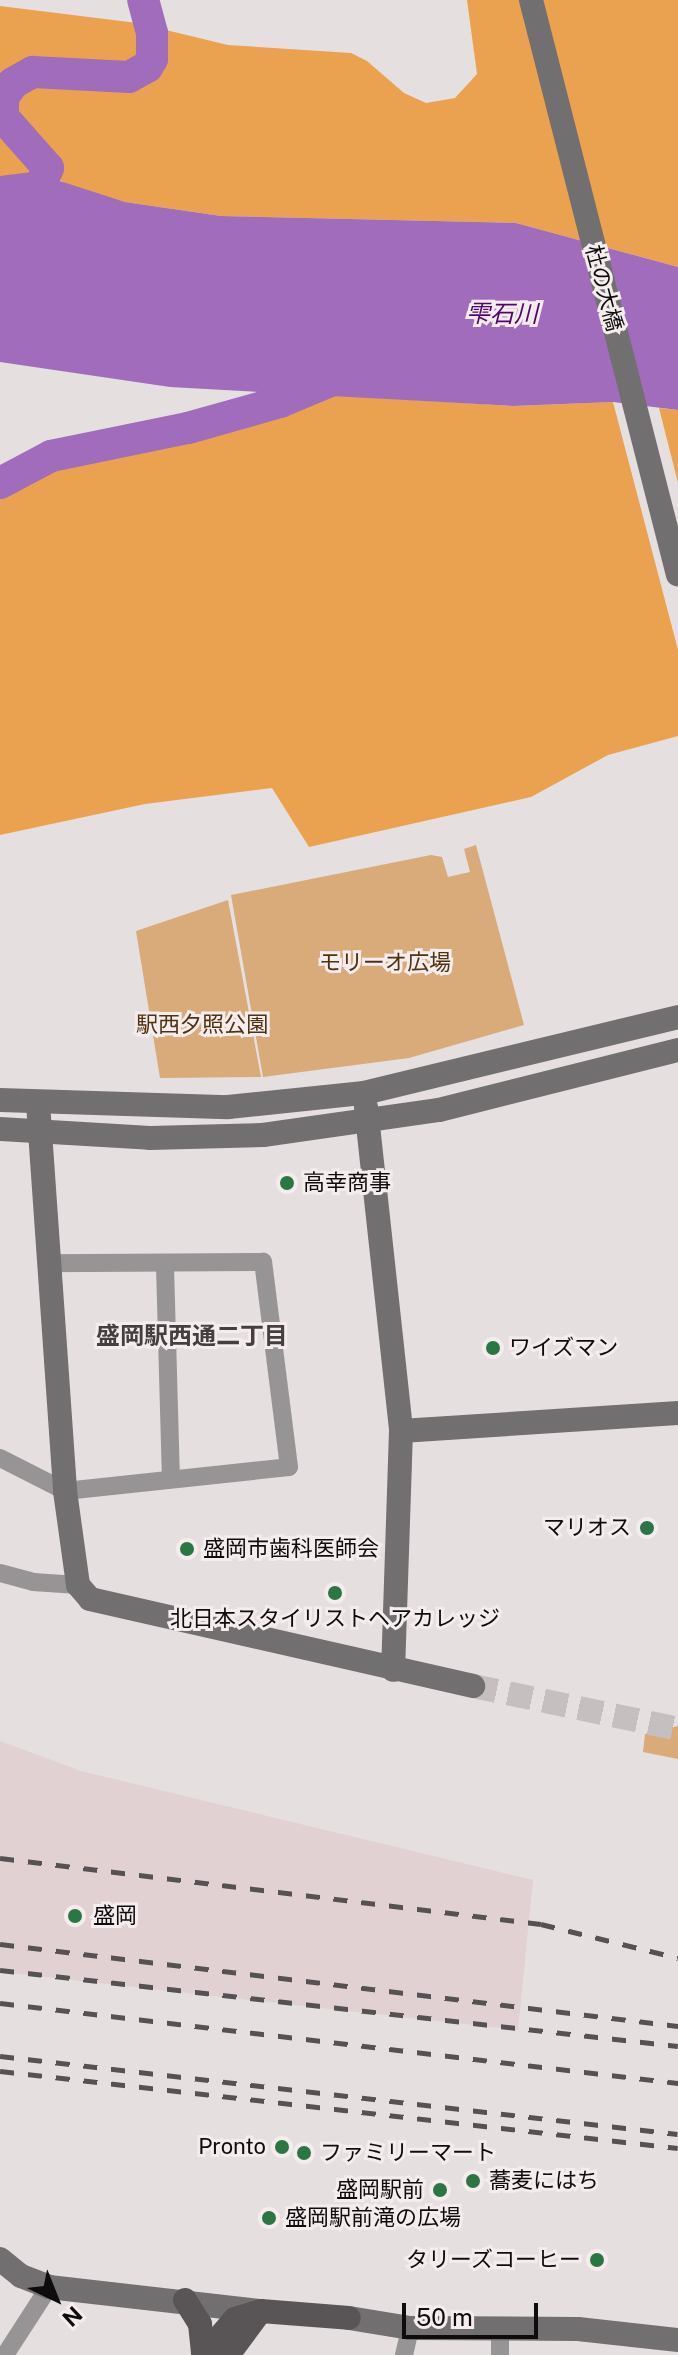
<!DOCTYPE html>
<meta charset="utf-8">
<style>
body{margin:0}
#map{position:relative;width:678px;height:2355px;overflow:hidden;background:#e6dfdf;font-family:"Public Sans","Noto Sans JP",sans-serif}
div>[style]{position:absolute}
.built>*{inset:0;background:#e1d1d2}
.green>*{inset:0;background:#d9aa7a}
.forest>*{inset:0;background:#eaa251}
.water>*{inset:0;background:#a16cbc}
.river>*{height:32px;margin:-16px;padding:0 16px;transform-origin:16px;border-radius:16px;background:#a16cbc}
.secondary-tunnel>*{height:24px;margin-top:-12px;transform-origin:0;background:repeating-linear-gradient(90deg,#c6bfc0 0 24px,transparent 0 36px)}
.street>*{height:18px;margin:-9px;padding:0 9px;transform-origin:9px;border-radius:9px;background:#969495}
.secondary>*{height:24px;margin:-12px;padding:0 12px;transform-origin:12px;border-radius:12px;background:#726f71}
.primary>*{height:24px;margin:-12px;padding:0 12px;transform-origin:12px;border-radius:12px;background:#595557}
.rail>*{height:5px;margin-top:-2.5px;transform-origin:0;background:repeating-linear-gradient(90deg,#565152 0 14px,transparent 0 28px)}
.dots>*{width:22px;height:22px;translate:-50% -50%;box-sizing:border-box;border:4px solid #f4eced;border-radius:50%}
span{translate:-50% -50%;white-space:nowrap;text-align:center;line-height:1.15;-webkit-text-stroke:6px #f4eced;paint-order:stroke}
.street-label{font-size:22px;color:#0f0c0d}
.park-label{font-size:22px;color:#4f3210}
.poi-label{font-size:22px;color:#0f0c0d}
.left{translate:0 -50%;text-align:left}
.right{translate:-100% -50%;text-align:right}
.water-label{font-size:24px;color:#52066d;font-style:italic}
.neighbourhood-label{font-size:24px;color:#453f40;font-weight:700}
.north{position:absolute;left:16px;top:2259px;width:80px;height:80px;-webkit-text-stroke:6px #f4eced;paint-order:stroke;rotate:137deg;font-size:22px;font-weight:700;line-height:32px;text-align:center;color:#0f0c0d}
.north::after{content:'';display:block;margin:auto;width:28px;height:36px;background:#0f0c0d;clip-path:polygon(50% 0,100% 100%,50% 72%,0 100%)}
.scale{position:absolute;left:402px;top:2303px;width:136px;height:36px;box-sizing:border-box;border:4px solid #0f0c0d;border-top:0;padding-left:10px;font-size:24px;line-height:28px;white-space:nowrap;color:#0f0c0d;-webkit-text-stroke:6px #f4eced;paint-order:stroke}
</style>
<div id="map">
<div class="built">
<div style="clip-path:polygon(0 1741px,81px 1771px,533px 1880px,518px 2030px,0 1972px)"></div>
</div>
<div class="green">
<div style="clip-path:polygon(476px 845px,524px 1025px,409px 1058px,263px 1077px,231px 895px,431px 855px,442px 857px,448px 877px,470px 872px,464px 849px)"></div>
<div style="clip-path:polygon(228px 900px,261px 1077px,160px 1078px,136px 931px)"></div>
<div style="clip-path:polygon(678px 1726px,678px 1759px,643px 1752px,645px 1734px)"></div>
</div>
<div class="forest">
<div style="clip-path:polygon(467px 0,678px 0,678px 267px,516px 223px,221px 216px,125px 202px,73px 188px,53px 176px,0 176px,0 6px,137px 23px,228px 45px,351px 53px,367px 61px,404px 93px,426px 103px,455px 98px,477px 74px)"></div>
<div style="clip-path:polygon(310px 394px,513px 406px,613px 402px,678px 650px,678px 736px,608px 755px,531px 797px,309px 847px,272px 788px,145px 804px,0 835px,0 496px,67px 462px,140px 449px)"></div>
<div style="clip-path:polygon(659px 408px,678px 410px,678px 483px)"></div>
</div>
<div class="water">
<div style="clip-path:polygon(32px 172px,125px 202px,221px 216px,516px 223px,678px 267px,678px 410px,613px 402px,513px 406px,170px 387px,0 362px,0 176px)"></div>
</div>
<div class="river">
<div style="left:29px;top:212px;width:48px;rotate:-66.6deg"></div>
<div style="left:48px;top:168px;width:68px;rotate:-131.4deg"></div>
<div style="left:3px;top:117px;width:20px;rotate:-90deg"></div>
<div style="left:3px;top:97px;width:17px;rotate:-54deg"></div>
<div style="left:13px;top:83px;width:23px;rotate:-29deg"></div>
<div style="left:33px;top:72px;width:96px;rotate:3deg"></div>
<div style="left:129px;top:77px;width:21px;rotate:-29deg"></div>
<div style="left:147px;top:67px;width:9px;rotate:-58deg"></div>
<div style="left:152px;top:59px;width:26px;rotate:-90deg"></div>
<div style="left:152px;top:33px;width:34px;rotate:-105deg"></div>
<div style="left:0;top:483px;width:58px;rotate:-27.9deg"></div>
<div style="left:51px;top:456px;width:140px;rotate:-11.6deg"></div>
<div style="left:188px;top:428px;width:96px;rotate:-15.8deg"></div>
<div style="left:280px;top:402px;width:65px;rotate:-22.6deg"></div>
</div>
<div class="secondary-tunnel">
<div style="left:473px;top:1686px;width:209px;rotate:11.8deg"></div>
</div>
<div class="street">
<div style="left:165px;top:1266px;width:211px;rotate:88.4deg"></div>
<div style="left:0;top:1458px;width:73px;rotate:26.9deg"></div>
<div style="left:65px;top:1491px;width:225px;rotate:-6.1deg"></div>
<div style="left:289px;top:1467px;width:207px;rotate:-97.2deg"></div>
<div style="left:263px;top:1262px;width:216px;rotate:179.7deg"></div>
<div style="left:0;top:1573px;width:34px;rotate:15deg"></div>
<div style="left:33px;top:1582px;width:45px;rotate:3.8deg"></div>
<div style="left:500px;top:2332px;width:23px;rotate:90deg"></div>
<div style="left:5px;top:2355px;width:81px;rotate:-57.1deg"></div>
<div style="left:404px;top:2355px;width:28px;rotate:-77deg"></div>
</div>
<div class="secondary">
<div style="left:531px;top:0;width:593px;rotate:75.66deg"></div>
<div style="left:0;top:1100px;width:228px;rotate:1.8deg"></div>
<div style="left:228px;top:1107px;width:137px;rotate:-5.9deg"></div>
<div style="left:364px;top:1093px;width:323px;rotate:-13.6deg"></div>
<div style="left:38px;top:1103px;width:389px;rotate:86deg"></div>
<div style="left:65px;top:1491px;width:95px;rotate:82.1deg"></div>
<div style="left:78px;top:1585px;width:18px;rotate:49deg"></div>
<div style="left:90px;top:1599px;width:393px;rotate:12.8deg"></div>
<div style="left:366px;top:1107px;width:326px;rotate:83.8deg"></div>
<div style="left:401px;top:1431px;width:239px;rotate:91.9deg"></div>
<div style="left:0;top:1129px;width:150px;rotate:3.4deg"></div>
<div style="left:150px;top:1138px;width:113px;rotate:-1.5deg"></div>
<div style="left:263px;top:1135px;width:178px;rotate:-8.1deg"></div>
<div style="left:439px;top:1110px;width:246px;rotate:-14.1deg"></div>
<div style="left:401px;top:1431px;width:278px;rotate:-3.7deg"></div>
<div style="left:0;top:2259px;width:27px;rotate:39deg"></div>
<div style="left:21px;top:2276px;width:30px;rotate:21deg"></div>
<div style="left:49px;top:2287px;width:213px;rotate:6.5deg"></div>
<div style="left:349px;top:2318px;width:62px;rotate:9.3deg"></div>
<div style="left:410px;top:2328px;width:168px;rotate:0.3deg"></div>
<div style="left:578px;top:2329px;width:101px;rotate:6.3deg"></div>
</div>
<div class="primary">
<div style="left:185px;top:2300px;width:28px;rotate:58deg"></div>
<div style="left:200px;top:2324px;width:31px;rotate:84deg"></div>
<div style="left:204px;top:2355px;width:48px;rotate:-49.3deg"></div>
<div style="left:235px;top:2319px;width:27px;rotate:-17deg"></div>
<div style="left:261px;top:2311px;width:88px;rotate:4.5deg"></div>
<div style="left:228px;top:2355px;width:49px;rotate:-53.4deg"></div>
</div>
<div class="rail">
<div style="left:0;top:1858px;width:545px;rotate:6.96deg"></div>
<div style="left:541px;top:1924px;width:141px;rotate:13.9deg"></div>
<div style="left:0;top:1944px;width:683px;rotate:6.9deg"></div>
<div style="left:0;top:1970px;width:682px;rotate:6.4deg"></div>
<div style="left:0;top:2003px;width:683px;rotate:6.73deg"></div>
<div style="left:0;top:2056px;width:682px;rotate:6.56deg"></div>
<div style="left:0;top:2071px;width:682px;rotate:6.48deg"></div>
</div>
<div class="dots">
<div style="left:287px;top:1183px;background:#2b7644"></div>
<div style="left:493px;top:1348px;background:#2b7644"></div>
<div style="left:647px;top:1528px;background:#2b7644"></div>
<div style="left:187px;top:1549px;background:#2b7644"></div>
<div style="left:335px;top:1593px;background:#2b7644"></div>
<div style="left:75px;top:1916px;background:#2b7644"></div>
<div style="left:282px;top:2147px;background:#2b7644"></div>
<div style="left:304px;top:2153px;background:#2b7644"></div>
<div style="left:473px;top:2181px;background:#2b7644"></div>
<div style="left:440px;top:2190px;background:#2b7644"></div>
<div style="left:269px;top:2218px;background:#2b7644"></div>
<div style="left:597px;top:2260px;background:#2b7644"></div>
</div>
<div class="street-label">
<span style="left:604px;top:288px;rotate:75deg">杜の大橋</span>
</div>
<div class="park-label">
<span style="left:385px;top:963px">モリーオ広場</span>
<span style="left:202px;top:1025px">駅西夕照公園</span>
</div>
<div class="poi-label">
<span class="left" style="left:303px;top:1183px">高幸商事</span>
<span class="left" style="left:509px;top:1348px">ワイズマン</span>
<span class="right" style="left:631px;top:1528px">マリオス</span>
<span class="left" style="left:203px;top:1549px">盛岡市歯科医師会</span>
<span style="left:335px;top:1619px">北日本スタイリストヘアカレッジ</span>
<span class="left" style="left:93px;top:1916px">盛岡</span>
<span class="right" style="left:266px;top:2147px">Pronto</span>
<span class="left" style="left:320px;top:2153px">ファミリーマート</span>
<span class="left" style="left:489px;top:2181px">蕎麦にはち</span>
<span class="right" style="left:424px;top:2190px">盛岡駅前</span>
<span class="left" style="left:285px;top:2218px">盛岡駅前滝の広場</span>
<span class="right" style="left:581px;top:2260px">タリーズコーヒー</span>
</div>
<div class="water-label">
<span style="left:502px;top:314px">雫石川</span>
</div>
<div class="neighbourhood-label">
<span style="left:192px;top:1336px">盛岡駅西通二丁目</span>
</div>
<div class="north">N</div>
<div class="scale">50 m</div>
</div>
